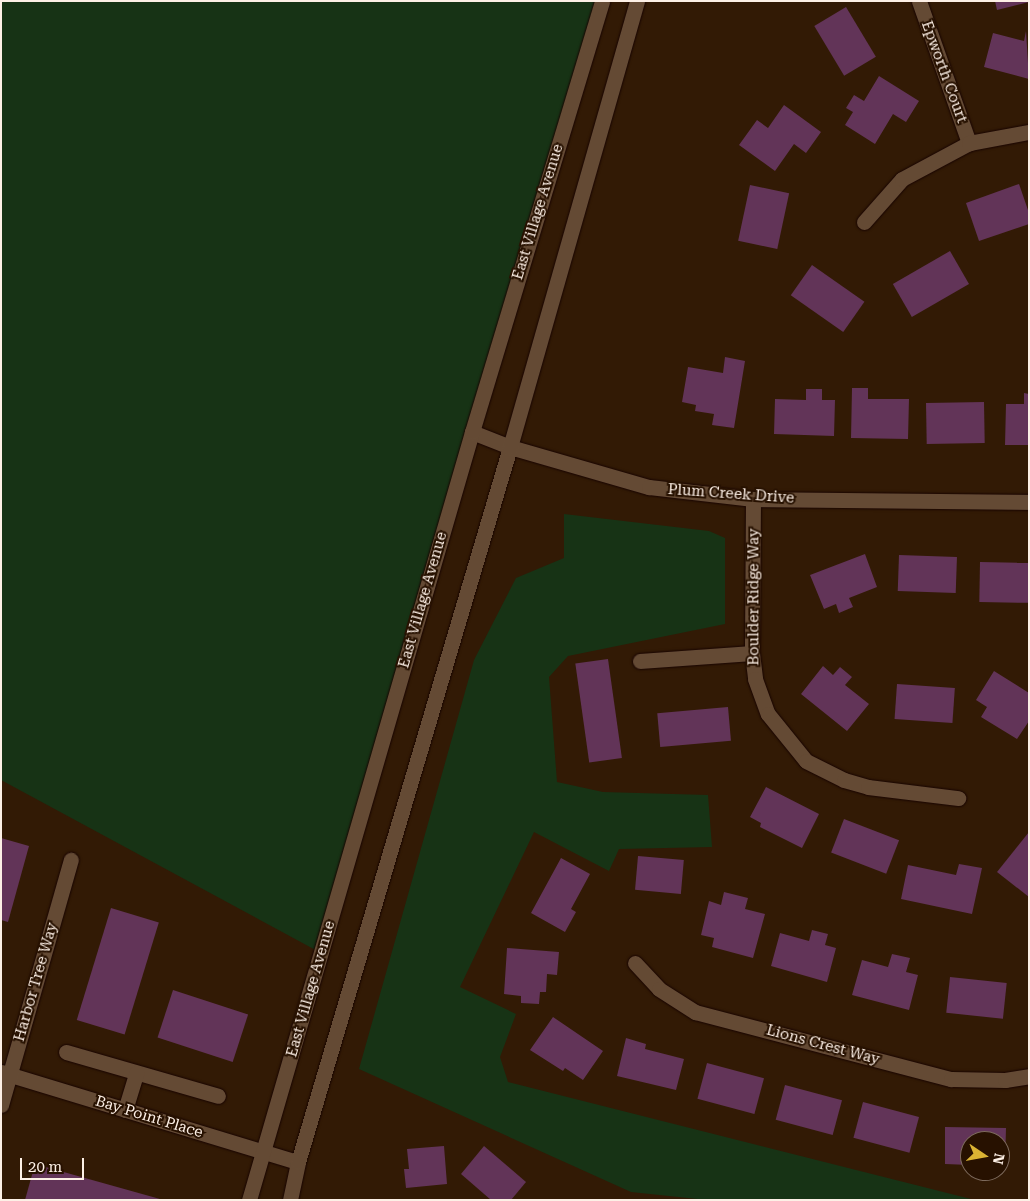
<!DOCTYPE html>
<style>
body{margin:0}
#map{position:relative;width:1030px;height:1201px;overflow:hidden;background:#321a05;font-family:"Roboto Serif",serif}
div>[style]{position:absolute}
.green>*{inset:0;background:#173315}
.building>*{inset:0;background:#623458;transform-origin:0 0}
.roads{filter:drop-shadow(0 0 1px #180400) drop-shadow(0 0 1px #180400)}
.minor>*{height:15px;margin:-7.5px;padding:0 7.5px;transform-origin:7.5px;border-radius:7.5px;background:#644a34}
span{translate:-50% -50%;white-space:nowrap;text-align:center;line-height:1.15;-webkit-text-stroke:4px #271100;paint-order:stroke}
.street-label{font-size:15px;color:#fdf0e6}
.frame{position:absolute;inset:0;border:2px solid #fdf0e6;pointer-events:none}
.north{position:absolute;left:960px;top:1131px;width:50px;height:50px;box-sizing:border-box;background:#271100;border:1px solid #7d6a5c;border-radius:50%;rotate:102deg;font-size:14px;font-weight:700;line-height:20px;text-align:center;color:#fdf0e6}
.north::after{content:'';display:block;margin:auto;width:18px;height:22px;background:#dab333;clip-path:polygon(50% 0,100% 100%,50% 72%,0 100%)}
.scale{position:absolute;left:20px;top:1158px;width:64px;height:22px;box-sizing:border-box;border:2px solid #fdf0e6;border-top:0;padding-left:6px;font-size:15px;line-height:18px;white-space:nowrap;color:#fdf0e6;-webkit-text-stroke:4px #271100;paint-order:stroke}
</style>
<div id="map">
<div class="green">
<div style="clip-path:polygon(1px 1px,602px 1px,321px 953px,1px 780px)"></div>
<div style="clip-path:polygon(564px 514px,709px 531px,725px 538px,725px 624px,568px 656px,549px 677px,557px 782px,603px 792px,708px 795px,712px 847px,619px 849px,609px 871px,534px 832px,460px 987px,516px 1014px,500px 1057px,508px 1082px,975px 1200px,707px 1200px,631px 1192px,359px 1069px,474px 660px,516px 578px,564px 558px)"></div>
</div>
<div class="building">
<div style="clip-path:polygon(995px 1px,1029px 1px,1029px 2px,997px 10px)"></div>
<div style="left:846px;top:7px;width:58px;height:37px;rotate:59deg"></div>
<div style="clip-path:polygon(1026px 31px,1029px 79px,984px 67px,993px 33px,1024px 41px)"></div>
<div style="clip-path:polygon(879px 76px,919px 101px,906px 122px,893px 114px,875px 144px,845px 125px,853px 112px,846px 108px,854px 95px,864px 101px)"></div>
<div style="clip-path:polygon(784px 105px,821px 132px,806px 153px,794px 144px,775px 171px,739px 145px,757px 120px,768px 128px)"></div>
<div style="clip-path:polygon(1019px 184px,1029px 213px,1029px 224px,979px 241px,966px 203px)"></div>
<div style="left:750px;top:185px;width:40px;height:57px;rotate:12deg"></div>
<div style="left:950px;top:251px;width:38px;height:66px;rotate:60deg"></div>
<div style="left:812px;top:265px;width:64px;height:37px;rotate:35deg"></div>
<div style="clip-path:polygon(725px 357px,745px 361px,734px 428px,712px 425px,714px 414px,695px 411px,696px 405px,682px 402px,688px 367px,723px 373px)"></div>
<div style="clip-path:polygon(852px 388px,868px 388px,868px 399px,909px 399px,908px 439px,851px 438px)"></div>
<div style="clip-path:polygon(806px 389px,822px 389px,822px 400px,835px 400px,834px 436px,774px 434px,775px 399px,806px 400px)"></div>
<div style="clip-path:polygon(1024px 393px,1029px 394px,1029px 445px,1005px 445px,1006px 404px,1024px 404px)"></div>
<div style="left:984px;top:402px;width:41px;height:58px;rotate:89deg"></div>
<div style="clip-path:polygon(865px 554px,877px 587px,849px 598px,853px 607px,839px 613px,836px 604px,824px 609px,810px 575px)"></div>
<div style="left:899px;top:555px;width:58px;height:36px;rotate:2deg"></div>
<div style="left:980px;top:562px;width:49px;height:40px;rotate:1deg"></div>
<div style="left:608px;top:659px;width:100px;height:33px;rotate:82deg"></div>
<div style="clip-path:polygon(823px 666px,833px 675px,840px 667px,852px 677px,845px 685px,869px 704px,847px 731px,801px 694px)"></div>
<div style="clip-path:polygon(994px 671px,1029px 693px,1029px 721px,1017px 739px,981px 717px,987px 707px,976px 700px)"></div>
<div style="left:897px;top:684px;width:58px;height:35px;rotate:4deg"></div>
<div style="left:728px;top:707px;width:34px;height:71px;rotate:85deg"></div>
<div style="clip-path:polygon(766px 787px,819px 814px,802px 848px,760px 827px,761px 823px,750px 817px)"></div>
<div style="left:844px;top:819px;width:59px;height:36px;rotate:21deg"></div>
<div style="clip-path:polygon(1029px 832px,1029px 897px,997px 872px)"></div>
<div style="clip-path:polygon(1px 838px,29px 846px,8px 922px,1px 920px)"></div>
<div style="left:638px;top:856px;width:46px;height:34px;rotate:5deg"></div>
<div style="clip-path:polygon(561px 858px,590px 874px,571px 909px,576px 912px,565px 932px,531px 913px)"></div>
<div style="clip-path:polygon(959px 864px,982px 868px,972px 914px,901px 899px,908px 865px,956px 875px)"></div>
<div style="clip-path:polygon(724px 892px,748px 898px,745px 909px,765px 914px,753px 958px,712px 947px,714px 938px,701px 935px,709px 901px,721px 905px)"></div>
<div style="left:111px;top:908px;width:50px;height:117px;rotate:17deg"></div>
<div style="clip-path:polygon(812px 930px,828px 934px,825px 945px,836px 948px,827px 982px,771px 966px,780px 933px,809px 941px)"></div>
<div style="clip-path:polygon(507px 948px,559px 952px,557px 975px,547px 974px,546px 992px,540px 992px,539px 1004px,521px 1003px,521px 996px,504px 994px)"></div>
<div style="clip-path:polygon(892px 954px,910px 958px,906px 972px,918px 975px,909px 1010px,852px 995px,862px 960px,888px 967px)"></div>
<div style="left:950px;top:977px;width:57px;height:36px;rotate:6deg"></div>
<div style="left:173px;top:990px;width:79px;height:50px;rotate:18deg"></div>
<div style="clip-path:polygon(553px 1017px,603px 1051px,583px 1080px,565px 1068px,563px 1071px,530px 1050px)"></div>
<div style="clip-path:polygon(626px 1038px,646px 1044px,645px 1049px,684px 1059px,676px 1090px,617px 1076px)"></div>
<div style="left:707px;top:1063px;width:59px;height:37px;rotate:15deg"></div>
<div style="left:785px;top:1085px;width:59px;height:36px;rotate:15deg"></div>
<div style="left:863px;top:1102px;width:58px;height:37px;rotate:15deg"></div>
<div style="clip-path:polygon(945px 1127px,1006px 1128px,1005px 1165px,1000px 1165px,1000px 1141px,970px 1141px,970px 1165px,945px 1164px)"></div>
<div style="clip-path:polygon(444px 1146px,447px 1184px,406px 1188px,404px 1169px,409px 1169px,407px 1149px)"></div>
<div style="clip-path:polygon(484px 1146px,526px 1182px,511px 1200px,491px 1200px,461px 1174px)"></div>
<div style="clip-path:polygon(35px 1164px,160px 1199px,160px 1200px,25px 1200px)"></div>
</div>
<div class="roads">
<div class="minor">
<div style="left:919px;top:1px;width:151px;rotate:70.6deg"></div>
<div style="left:864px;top:222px;width:57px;rotate:-48.5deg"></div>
<div style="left:902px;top:179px;width:76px;rotate:-28.2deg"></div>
<div style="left:969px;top:143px;width:61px;rotate:-10.4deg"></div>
<div style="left:472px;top:432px;width:41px;rotate:21.5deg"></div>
<div style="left:510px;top:447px;width:145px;rotate:16.1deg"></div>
<div style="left:649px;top:487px;width:105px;rotate:6.6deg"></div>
<div style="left:753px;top:499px;width:276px;rotate:0.6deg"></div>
<div style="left:753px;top:499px;width:154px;rotate:90.4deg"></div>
<div style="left:752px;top:653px;width:26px;rotate:83deg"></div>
<div style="left:755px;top:679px;width:37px;rotate:70deg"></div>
<div style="left:768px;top:714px;width:60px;rotate:51deg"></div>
<div style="left:806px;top:761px;width:42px;rotate:26.6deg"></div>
<div style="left:844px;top:780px;width:25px;rotate:16deg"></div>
<div style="left:868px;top:787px;width:91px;rotate:7deg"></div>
<div style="left:640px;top:661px;width:112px;rotate:-4.1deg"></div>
<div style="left:635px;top:963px;width:35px;rotate:47deg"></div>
<div style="left:659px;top:989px;width:43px;rotate:32.6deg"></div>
<div style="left:695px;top:1012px;width:265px;rotate:14.7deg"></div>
<div style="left:951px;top:1079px;width:54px;rotate:1.1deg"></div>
<div style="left:1005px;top:1080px;width:24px;rotate:-9deg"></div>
<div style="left:66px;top:1052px;width:158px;rotate:16.1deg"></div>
<div style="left:1px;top:1072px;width:310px;rotate:16.9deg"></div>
<div style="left:1px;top:1105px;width:255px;rotate:-74.1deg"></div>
<div style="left:125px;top:1110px;width:39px;rotate:-73deg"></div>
<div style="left:249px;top:1200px;width:800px;rotate:-73.81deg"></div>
<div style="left:472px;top:432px;width:450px;rotate:-73.2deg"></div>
<div style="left:290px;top:1200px;width:39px;rotate:-78deg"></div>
<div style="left:298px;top:1162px;width:746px;rotate:-73.48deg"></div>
<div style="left:510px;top:447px;width:464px;rotate:-74.1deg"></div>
</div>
</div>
<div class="street-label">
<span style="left:944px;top:72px;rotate:70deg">Epworth Court</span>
<span style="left:538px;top:212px;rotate:-73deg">East Village Avenue</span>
<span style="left:731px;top:494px;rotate:4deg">Plum Creek Drive</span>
<span style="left:754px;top:597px;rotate:-90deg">Boulder Ridge Way</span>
<span style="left:423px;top:600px;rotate:-74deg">East Village Avenue</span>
<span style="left:36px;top:982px;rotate:-74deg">Harbor Tree Way</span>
<span style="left:311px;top:989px;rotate:-74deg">East Village Avenue</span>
<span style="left:823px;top:1045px;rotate:15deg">Lions Crest Way</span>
<span style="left:149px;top:1117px;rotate:17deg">Bay Point Place</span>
</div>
<div class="frame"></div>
<div class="north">N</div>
<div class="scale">20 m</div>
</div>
